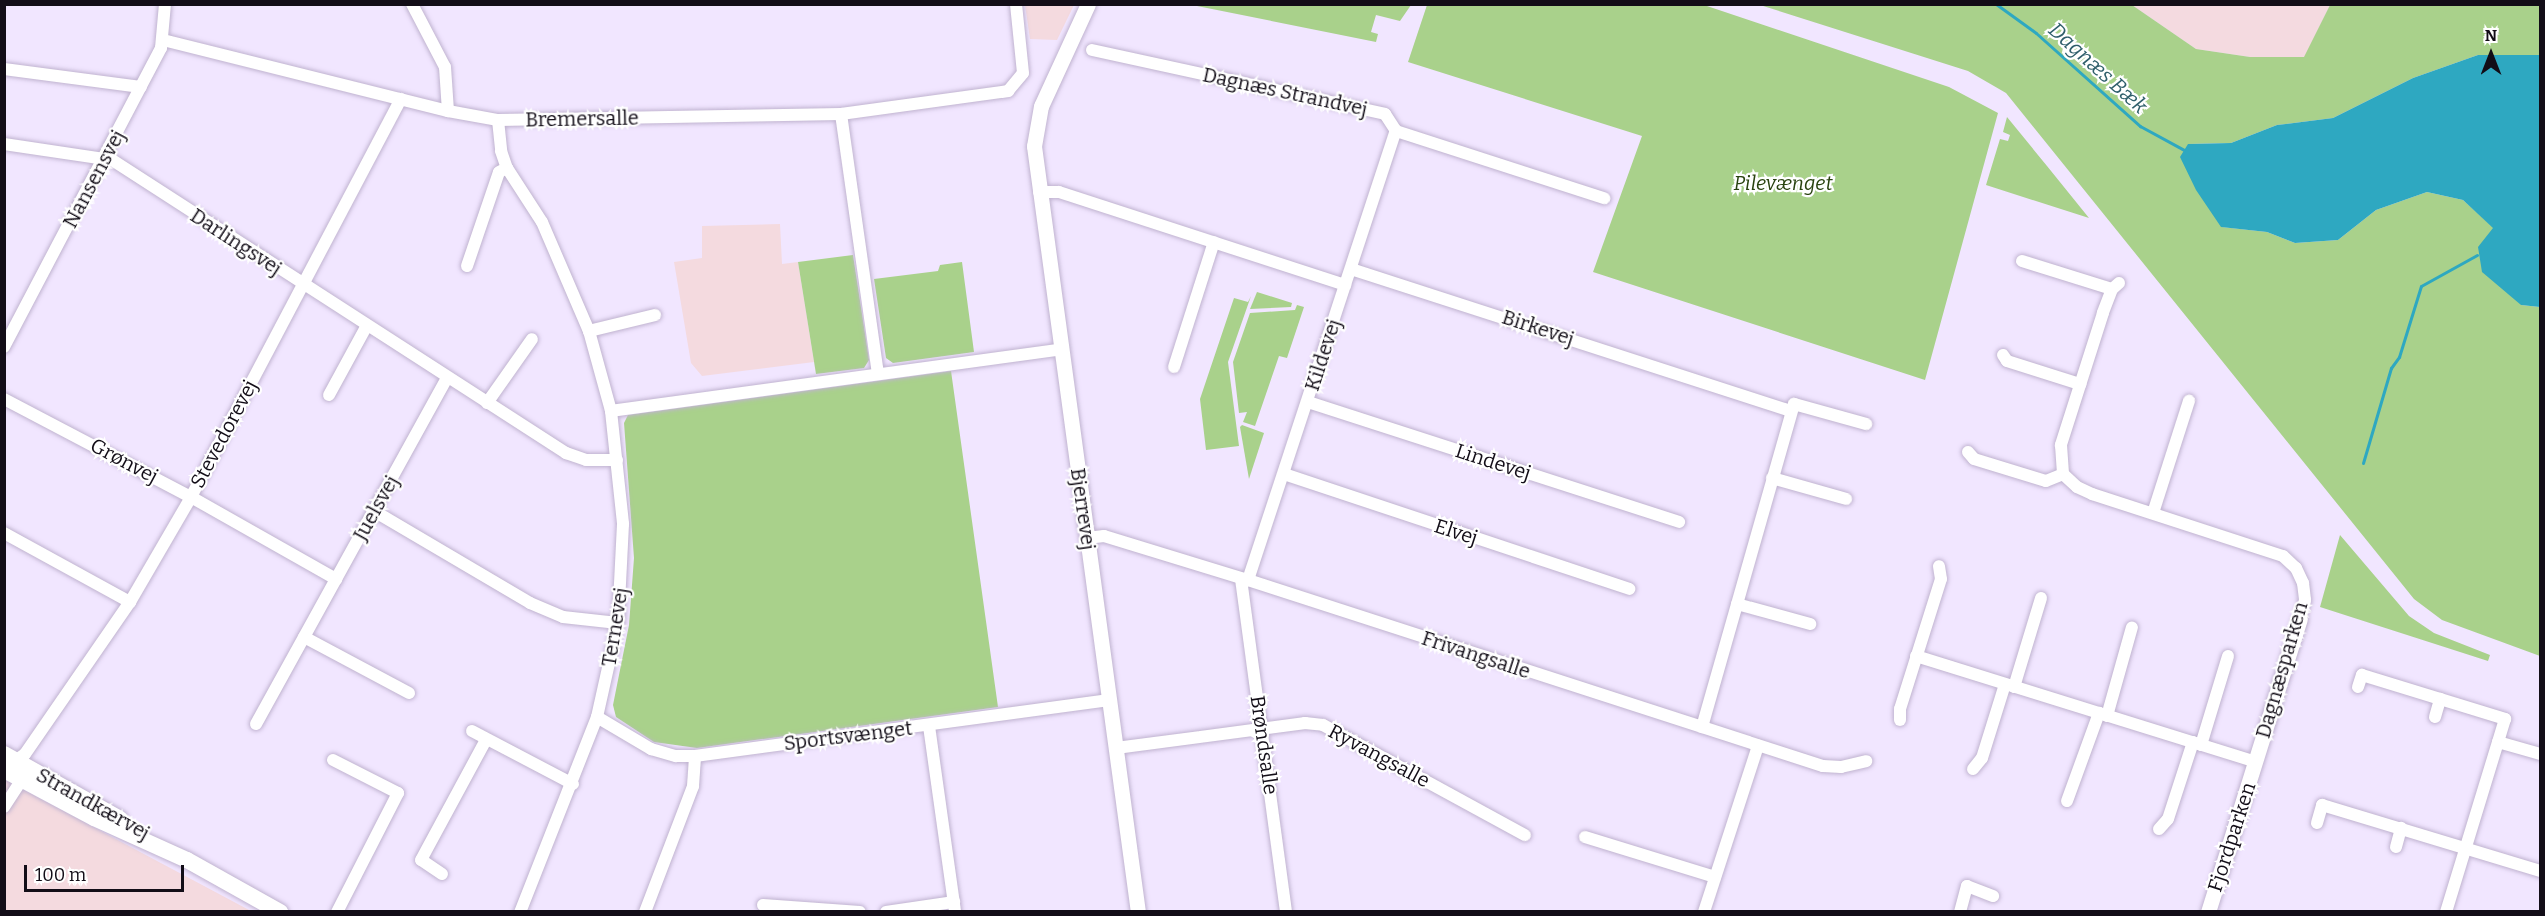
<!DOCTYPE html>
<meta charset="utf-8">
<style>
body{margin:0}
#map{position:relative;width:2545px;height:916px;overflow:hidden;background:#f1e6ff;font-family:Bitter,serif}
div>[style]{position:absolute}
.commercial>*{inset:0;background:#f4dadf}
.industrial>*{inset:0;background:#f4dae0}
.green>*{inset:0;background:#a9d18b}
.water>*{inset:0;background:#2ea8c1}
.stream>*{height:3px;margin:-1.5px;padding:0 1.5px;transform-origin:1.5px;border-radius:1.5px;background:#2ea8c1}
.roads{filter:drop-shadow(0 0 2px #c0b3d0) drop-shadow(0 0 2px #c0b3d0)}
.minor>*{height:12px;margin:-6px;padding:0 6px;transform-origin:6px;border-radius:6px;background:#fff}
.tertiary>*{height:15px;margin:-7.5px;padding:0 7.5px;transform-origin:7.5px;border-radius:7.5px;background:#fff}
.secondary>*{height:16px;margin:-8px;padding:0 8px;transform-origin:8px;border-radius:8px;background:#fff}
span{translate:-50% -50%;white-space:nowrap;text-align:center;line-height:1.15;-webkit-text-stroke:4.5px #fff;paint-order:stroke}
.street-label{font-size:20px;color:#120d17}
.park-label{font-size:20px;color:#29430f;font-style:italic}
.water-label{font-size:21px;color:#2f5f6b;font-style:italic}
.frame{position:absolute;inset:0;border:6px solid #120d17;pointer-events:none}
.north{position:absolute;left:2461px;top:24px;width:60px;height:60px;-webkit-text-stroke:4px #fff;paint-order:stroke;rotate:0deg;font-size:16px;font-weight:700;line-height:24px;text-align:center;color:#120d17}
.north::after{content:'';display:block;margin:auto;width:21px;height:27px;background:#120d17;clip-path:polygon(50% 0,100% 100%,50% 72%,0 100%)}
.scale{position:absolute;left:24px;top:865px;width:160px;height:27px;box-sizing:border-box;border:3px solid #120d17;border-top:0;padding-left:8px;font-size:18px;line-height:21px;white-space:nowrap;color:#120d17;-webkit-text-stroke:4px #fff;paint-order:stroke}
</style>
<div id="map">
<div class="commercial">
<div style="clip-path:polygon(1025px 5px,1025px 4px,1074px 5px,1057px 40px,1030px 39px)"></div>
<div style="clip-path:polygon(780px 224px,782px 264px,798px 262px,814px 362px,702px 376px,691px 363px,674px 262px,702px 258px,702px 226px)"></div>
<div style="clip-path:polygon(4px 779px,35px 796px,251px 911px,5px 911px)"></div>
</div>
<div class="industrial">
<div style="clip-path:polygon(2132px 5px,2330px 5px,2305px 57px,2250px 57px,2196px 49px)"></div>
</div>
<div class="green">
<div style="clip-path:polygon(1192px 5px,1411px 5px,1400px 21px,1376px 15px,1371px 32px,1378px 34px,1376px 42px)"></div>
<div style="clip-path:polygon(1427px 5px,1704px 5px,1949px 87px,1998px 113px,1925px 380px,1593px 272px,1642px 136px,1408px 62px)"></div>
<div style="clip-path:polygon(1760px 5px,2132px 5px,2196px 49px,2250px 57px,2304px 57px,2330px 5px,2540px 5px,2540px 55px,2478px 55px,2413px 78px,2333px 118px,2277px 125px,2231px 143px,2188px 144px,2222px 227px,2267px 232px,2295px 243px,2338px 240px,2376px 210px,2427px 192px,2463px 200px,2494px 228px,2521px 305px,2540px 307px,2540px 656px,2442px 620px,2414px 599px,2006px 93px,1968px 71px)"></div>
<div style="clip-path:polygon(2007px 117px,2047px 166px,2089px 218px,1986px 185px,2000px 139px,2008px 141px,2010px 135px,2003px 132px)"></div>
<div style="clip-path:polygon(853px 255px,869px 360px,864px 368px,816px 374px,798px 262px)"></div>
<div style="clip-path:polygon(962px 262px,974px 352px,893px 363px,886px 358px,874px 279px,938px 271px,940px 265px)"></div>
<div style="clip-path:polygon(1257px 292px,1292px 303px,1291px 307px,1250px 309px)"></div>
<div style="clip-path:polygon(1251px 296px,1228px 362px,1239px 446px,1206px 450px,1200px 399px,1234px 298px,1248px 302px)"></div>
<div style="clip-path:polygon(1297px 305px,1304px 307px,1287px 358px,1279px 356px,1255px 426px,1243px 422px,1247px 412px,1239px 413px,1233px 362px,1250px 313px,1295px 310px)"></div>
<div style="clip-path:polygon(951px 371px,998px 707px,697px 748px,654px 742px,616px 717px,613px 705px,629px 625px,634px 558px,624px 423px,628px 415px)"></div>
<div style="clip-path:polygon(1242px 425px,1264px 433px,1249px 479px,1240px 427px)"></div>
<div style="clip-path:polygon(2340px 535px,2409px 616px,2434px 633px,2490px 655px,2488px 661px,2320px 607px)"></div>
</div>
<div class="water">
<div style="clip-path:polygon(2478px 55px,2540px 55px,2540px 307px,2521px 305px,2482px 272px,2478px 247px,2493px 228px,2463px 200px,2427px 192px,2376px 210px,2338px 240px,2295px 243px,2267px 232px,2221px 227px,2196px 190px,2180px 157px,2188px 144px,2231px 143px,2277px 125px,2333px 118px,2413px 78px)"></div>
</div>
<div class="stream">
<div style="left:1996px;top:4px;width:49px;rotate:35.9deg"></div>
<div style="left:2036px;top:33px;width:140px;rotate:41.8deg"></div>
<div style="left:2140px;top:126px;width:50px;rotate:28.6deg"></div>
<div style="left:2363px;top:463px;width:99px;rotate:-73.6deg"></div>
<div style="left:2391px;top:368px;width:14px;rotate:-54deg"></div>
<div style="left:2399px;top:357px;width:74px;rotate:-72.8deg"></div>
<div style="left:2421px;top:286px;width:64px;rotate:-29deg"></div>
</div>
<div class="roads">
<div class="minor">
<div style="left:412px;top:4px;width:71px;rotate:62.4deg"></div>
<div style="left:445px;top:67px;width:44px;rotate:86.1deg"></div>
<div style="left:163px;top:40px;width:294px;rotate:14deg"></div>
<div style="left:448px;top:111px;width:51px;rotate:10.2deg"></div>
<div style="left:498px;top:120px;width:343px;rotate:-1deg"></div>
<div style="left:841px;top:114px;width:169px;rotate:-7.8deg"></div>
<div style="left:1008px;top:91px;width:23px;rotate:-50deg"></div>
<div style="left:1023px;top:73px;width:69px;rotate:-95.8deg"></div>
<div style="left:1092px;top:50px;width:300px;rotate:12.3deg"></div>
<div style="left:1385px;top:114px;width:20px;rotate:57deg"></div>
<div style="left:1396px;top:131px;width:219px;rotate:17.9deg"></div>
<div style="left:4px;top:69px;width:138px;rotate:7.5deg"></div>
<div style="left:841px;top:114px;width:262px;rotate:81.9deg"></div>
<div style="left:498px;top:120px;width:31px;rotate:84deg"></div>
<div style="left:501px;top:151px;width:18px;rotate:71deg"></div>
<div style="left:507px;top:168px;width:64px;rotate:57.1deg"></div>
<div style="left:542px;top:222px;width:119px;rotate:66.7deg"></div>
<div style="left:589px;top:331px;width:83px;rotate:74.6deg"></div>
<div style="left:611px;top:411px;width:114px;rotate:83.9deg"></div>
<div style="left:623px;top:524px;width:99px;rotate:92.9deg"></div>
<div style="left:618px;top:623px;width:96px;rotate:102.6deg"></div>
<div style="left:597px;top:717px;width:210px;rotate:111.5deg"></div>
<div style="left:4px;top:144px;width:101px;rotate:8.5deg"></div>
<div style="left:106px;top:156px;width:548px;rotate:32.85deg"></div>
<div style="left:566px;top:453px;width:21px;rotate:19deg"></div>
<div style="left:586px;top:460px;width:31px"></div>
<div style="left:1039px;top:192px;width:20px"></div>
<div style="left:1059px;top:192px;width:301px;rotate:18deg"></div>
<div style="left:2022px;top:261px;width:94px;rotate:17.3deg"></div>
<div style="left:467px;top:266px;width:99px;rotate:-71.2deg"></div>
<div style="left:499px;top:172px;width:9px;rotate:-27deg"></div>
<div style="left:1351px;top:269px;width:462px;rotate:17.9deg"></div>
<div style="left:2119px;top:283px;width:9px;rotate:139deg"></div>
<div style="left:2112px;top:289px;width:26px;rotate:111deg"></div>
<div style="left:2103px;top:313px;width:139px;rotate:107.7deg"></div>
<div style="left:2061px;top:445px;width:29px;rotate:86deg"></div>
<div style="left:2063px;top:474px;width:19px;rotate:43deg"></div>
<div style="left:2077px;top:487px;width:17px;rotate:25deg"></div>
<div style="left:2092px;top:494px;width:201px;rotate:18deg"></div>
<div style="left:2283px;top:556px;width:18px;rotate:43deg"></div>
<div style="left:2296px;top:568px;width:17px;rotate:65deg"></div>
<div style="left:2303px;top:583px;width:17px;rotate:83deg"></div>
<div style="left:2305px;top:600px;width:20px;rotate:105deg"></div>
<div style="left:589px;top:331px;width:68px;rotate:-13.6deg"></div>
<div style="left:4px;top:347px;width:338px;rotate:-62.3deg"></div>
<div style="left:161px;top:48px;width:44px;rotate:-84.8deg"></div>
<div style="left:2003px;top:355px;width:7px;rotate:56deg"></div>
<div style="left:2007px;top:361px;width:77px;rotate:17.5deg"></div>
<div style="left:1174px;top:367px;width:131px;rotate:-72.3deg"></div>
<div style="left:329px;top:395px;width:77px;rotate:-61.4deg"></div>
<div style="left:4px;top:399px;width:211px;rotate:27.7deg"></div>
<div style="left:191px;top:497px;width:167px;rotate:29.5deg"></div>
<div style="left:1308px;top:402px;width:390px;rotate:17.9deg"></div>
<div style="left:487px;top:403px;width:78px;rotate:-54.9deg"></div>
<div style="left:611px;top:411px;width:454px;rotate:-7.8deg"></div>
<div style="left:1968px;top:452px;width:9px;rotate:49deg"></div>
<div style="left:1974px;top:459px;width:75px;rotate:17deg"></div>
<div style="left:2046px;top:481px;width:18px;rotate:-22deg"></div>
<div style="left:1284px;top:474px;width:364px;rotate:18.4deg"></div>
<div style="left:1772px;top:478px;width:77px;rotate:15.8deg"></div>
<div style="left:374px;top:511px;width:181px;rotate:30.5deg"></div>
<div style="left:530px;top:603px;width:36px;rotate:23deg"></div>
<div style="left:563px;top:617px;width:55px;rotate:6.2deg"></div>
<div style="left:2153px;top:513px;width:118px;rotate:-72.2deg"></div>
<div style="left:4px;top:533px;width:144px;rotate:28.7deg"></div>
<div style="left:1087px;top:538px;width:17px;rotate:-7deg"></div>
<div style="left:1104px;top:536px;width:151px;rotate:17deg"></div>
<div style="left:1248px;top:580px;width:604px;rotate:17.93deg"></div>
<div style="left:1823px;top:766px;width:18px;rotate:3deg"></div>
<div style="left:1841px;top:767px;width:26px;rotate:-13deg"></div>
<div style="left:1241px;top:579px;width:336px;rotate:82.3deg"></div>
<div style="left:1248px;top:580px;width:473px;rotate:-71.8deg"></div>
<div style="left:1737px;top:604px;width:76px;rotate:15.3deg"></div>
<div style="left:304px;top:637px;width:119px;rotate:28.1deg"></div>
<div style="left:1916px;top:656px;width:356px;rotate:17.3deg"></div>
<div style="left:2014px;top:687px;width:93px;rotate:-73.1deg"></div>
<div style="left:2358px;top:687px;width:13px;rotate:-72deg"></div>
<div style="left:2362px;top:675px;width:150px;rotate:17.1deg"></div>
<div style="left:2505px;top:719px;width:202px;rotate:107deg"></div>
<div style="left:2107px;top:716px;width:92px;rotate:-74.3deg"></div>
<div style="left:597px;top:717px;width:63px;rotate:30.7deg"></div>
<div style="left:651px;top:749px;width:26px;rotate:16deg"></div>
<div style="left:676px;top:756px;width:19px"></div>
<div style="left:695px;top:756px;width:418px;rotate:-7.7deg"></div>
<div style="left:2435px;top:717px;width:19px;rotate:-74deg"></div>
<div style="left:1900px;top:720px;width:11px;rotate:-90deg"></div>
<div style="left:1900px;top:709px;width:136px;rotate:-72.5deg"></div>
<div style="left:1941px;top:579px;width:13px;rotate:-99deg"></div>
<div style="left:256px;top:724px;width:395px;rotate:-61.1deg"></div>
<div style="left:929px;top:726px;width:188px;rotate:82deg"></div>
<div style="left:1702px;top:727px;width:336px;rotate:-74.1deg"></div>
<div style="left:1794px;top:404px;width:75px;rotate:15.5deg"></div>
<div style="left:472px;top:731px;width:114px;rotate:27.7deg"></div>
<div style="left:2498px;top:742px;width:44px;rotate:15.9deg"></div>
<div style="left:2201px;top:745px;width:93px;rotate:-73.1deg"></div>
<div style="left:1116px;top:748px;width:191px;rotate:-7.5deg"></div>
<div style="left:1305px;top:723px;width:18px;rotate:6deg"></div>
<div style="left:1323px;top:725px;width:230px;rotate:28.6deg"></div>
<div style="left:333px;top:760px;width:73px;rotate:26.9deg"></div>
<div style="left:398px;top:793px;width:134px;rotate:117.1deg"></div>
<div style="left:11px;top:764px;width:17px;rotate:-36deg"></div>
<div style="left:25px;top:754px;width:185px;rotate:-55.4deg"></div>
<div style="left:130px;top:602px;width:121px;rotate:-59.8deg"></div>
<div style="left:191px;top:497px;width:450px;rotate:-62.2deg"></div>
<div style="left:1973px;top:769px;width:14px;rotate:-51deg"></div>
<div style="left:1982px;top:758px;width:77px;rotate:-72.7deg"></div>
<div style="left:2067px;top:801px;width:94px;rotate:-70deg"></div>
<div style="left:4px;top:807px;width:38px;rotate:-57deg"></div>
<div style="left:2317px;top:823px;width:19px;rotate:-74deg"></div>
<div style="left:2322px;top:805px;width:228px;rotate:16.8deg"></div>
<div style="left:2159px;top:829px;width:13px;rotate:-48deg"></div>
<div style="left:2168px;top:819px;width:81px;rotate:-72deg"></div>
<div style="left:1585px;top:837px;width:136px;rotate:17.1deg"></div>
<div style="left:2396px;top:847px;width:20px;rotate:-75deg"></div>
<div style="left:442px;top:874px;width:25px;rotate:-146deg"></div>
<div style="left:421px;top:860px;width:136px;rotate:-61.6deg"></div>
<div style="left:763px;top:905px;width:97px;rotate:4.1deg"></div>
<div style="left:645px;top:912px;width:135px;rotate:-69.1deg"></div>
<div style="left:693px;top:786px;width:30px;rotate:-86deg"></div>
<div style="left:886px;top:912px;width:69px;rotate:-8.4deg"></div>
<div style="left:1704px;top:912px;width:175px;rotate:-72deg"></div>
<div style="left:1960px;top:912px;width:27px;rotate:-75deg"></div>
<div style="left:1967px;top:886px;width:28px;rotate:21deg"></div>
</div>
<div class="tertiary">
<div style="left:1088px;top:4px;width:112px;rotate:114.7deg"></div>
<div style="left:1041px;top:106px;width:41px;rotate:99.9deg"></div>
<div style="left:1034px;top:146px;width:773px;rotate:82.27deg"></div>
<div style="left:2208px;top:912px;width:307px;rotate:-72.6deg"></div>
</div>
<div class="secondary">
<div style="left:4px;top:754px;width:133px;rotate:29.3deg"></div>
<div style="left:4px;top:770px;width:102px;rotate:28.1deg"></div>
<div style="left:94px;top:818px;width:102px;rotate:24.3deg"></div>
<div style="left:187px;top:860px;width:107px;rotate:29.2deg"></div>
</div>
</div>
<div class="street-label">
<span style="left:1285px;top:92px;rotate:12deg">Dagnæs Strandvej</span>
<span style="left:582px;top:119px;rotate:-1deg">Bremersalle</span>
<span style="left:94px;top:179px;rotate:-62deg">Nansensvej</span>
<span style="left:236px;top:242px;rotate:33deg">Darlingsvej</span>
<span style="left:1538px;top:328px;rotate:18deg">Birkevej</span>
<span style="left:1323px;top:355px;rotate:-72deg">Kildevej</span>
<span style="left:224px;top:434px;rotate:-62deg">Stevedorevej</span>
<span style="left:124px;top:461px;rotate:28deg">Grønvej</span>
<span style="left:1493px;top:462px;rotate:18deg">Lindevej</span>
<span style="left:376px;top:508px;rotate:-61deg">Juelsvej</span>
<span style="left:1083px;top:509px;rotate:82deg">Bjerrevej</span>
<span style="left:1456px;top:532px;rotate:18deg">Elvej</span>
<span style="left:615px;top:627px;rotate:-81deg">Ternevej</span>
<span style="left:1476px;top:655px;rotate:18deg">Frivangsalle</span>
<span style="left:2282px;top:670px;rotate:-74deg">Dagnæsparken</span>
<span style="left:848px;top:736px;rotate:-7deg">Sportsvænget</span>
<span style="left:1264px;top:745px;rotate:82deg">Brøndsalle</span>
<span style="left:1379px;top:756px;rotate:28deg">Ryvangsalle</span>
<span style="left:93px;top:804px;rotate:29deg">Strandkærvej</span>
<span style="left:2232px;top:837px;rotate:-72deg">Fjordparken</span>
</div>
<div class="park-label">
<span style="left:1783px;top:183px">Pilevænget</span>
</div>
<div class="water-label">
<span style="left:2098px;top:68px;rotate:42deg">Dagnæs Bæk</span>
</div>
<div class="frame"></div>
<div class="north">N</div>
<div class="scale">100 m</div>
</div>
